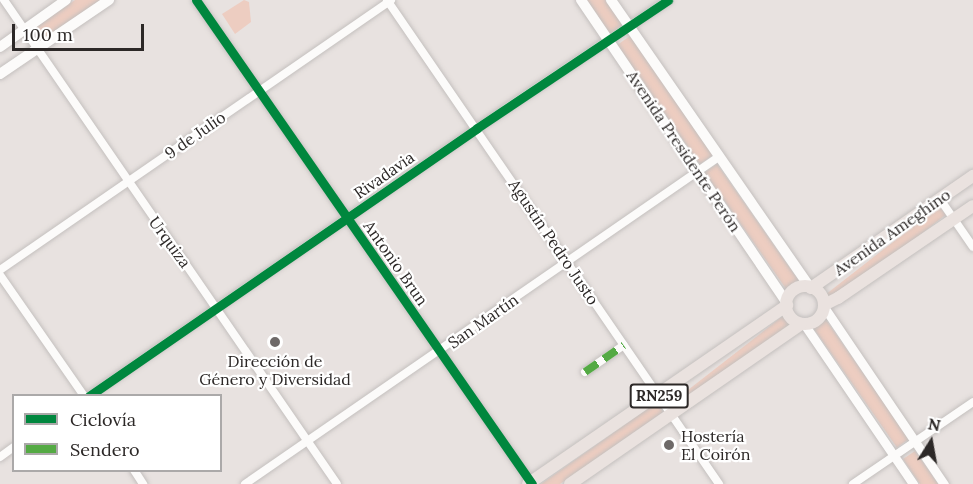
<!DOCTYPE html>
<meta charset="utf-8">
<style>
body{margin:0}
#map{position:relative;width:973px;height:484px;overflow:hidden;background:#e8e2e0;font-family:Lora,serif}
div>[style]{position:absolute}
.green>*{inset:0;background:#edcdc1;transform-origin:0 0}
.roads{filter:drop-shadow(0 0 2px #c4c0be) drop-shadow(0 0 2px #c4c0be)}
.minor>*{height:8px;margin:-4px;padding:0 4px;transform-origin:4px;border-radius:4px;background:#fcfbfa}
.tertiary>*{height:9px;margin:-4.5px;padding:0 4.5px;transform-origin:4.5px;border-radius:4.5px;background:#fcfbfa}
.secondary>*{height:10px;margin:-5px;padding:0 5px;transform-origin:5px;border-radius:5px;background:#fcfbfa}
.trunk>*{height:12px;margin:-6px;padding:0 6px;transform-origin:6px;border-radius:6px;background:#eae2df}
.trunk>.ring{margin:-6px;padding:0;box-sizing:content-box;background:none;border:12px solid #eae2df;border-radius:50%}
.quiet>*{height:8px;margin-top:-4px;transform-origin:0;background:repeating-linear-gradient(90deg,#54aa44 0 15px,transparent 0 23px)}
.cycleway>*{height:9px;margin:-4.5px;padding:0 4.5px;transform-origin:4.5px;border-radius:4.5px;background:#00873e}
.dots>*{width:16px;height:16px;translate:-50% -50%;box-sizing:border-box;border:3px solid #fff;border-radius:50%}
span{translate:-50% -50%;white-space:nowrap;text-align:center;line-height:1.15;-webkit-text-stroke:4.5px #fff;paint-order:stroke}
.shield-label span{padding:2px 4px;background:#fff;border:2px solid;border-radius:4px;-webkit-text-stroke-width:0}
.shield-label{font-size:15px;color:#2c2827;font-weight:700}
.street-label{font-size:16px;color:#2c2827}
.poi-label{font-size:16px;color:#2c2827}
.left{translate:0 -50%;text-align:left}
.legend{position:absolute;left:12px;top:394px;width:210px;height:78px;box-sizing:border-box;background:#fff;border:2px solid #aba9a9;margin:0;padding:8px 10px;list-style:none;font-size:18px;color:#2c2827}
.legend li{display:flex;align-items:center;gap:12px;height:30px}
.legend b{width:30px;border:2px solid #aba9a9}
.north{position:absolute;left:901px;top:412px;width:60px;height:60px;-webkit-text-stroke:4px #fff;paint-order:stroke;rotate:11deg;font-size:16px;font-weight:700;line-height:24px;text-align:center;color:#2c2827}
.north::after{content:'';display:block;margin:auto;width:21px;height:27px;background:#2c2827;clip-path:polygon(50% 0,100% 100%,50% 72%,0 100%)}
.scale{position:absolute;left:12px;top:24px;width:132px;height:27px;box-sizing:border-box;border:3px solid #2c2827;border-top:0;padding-left:8px;font-size:18px;line-height:21px;white-space:nowrap;color:#2c2827;-webkit-text-stroke:4px #fff;paint-order:stroke}
</style>
<div id="map">
<div class="green">
<div style="clip-path:polygon(75px 0,102px 0,44px 40px,36px 27px)"></div>
<div style="clip-path:polygon(244px 0,249px 2px,251px 22px,235px 34px,222px 14px)"></div>
<div style="clip-path:polygon(587px 0,605px 0,623px 25px,610px 34px)"></div>
<div style="left:630px;top:36px;width:145px;height:16px;rotate:55deg"></div>
<div style="left:717px;top:164px;width:145px;height:15px;rotate:55deg"></div>
<div style="left:939px;top:206px;width:11px;height:143px;rotate:52deg"></div>
<div style="left:784px;top:315px;width:11px;height:143px;rotate:52deg"></div>
<div style="left:826px;top:320px;width:145px;height:15px;rotate:55deg"></div>
<div style="clip-path:polygon(657px 402px,663px 412px,560px 484px,541px 484px)"></div>
<div style="clip-path:polygon(915px 451px,938px 484px,920px 484px,903px 459px)"></div>
</div>
<div class="roads">
<div class="minor">
<div style="left:4px;top:0;width:587px;rotate:55.47deg"></div>
<div style="left:196px;top:0;width:589px;rotate:55.23deg"></div>
<div style="left:387px;top:0;width:587px;rotate:55.55deg"></div>
<div style="left:940px;top:199px;width:58px;rotate:55.5deg"></div>
<div style="left:0;top:270px;width:475px;rotate:-34.6deg"></div>
<div style="left:0;top:275px;width:147px;rotate:55.2deg"></div>
<div style="left:585px;top:372px;width:47px;rotate:-34.7deg"></div>
<div style="left:89px;top:396px;width:472px;rotate:-34.6deg"></div>
<div style="left:477px;top:128px;width:230px;rotate:-33.8deg"></div>
<div style="left:0;top:457px;width:17px;rotate:-36deg"></div>
<div style="left:134px;top:470px;width:17px;rotate:57deg"></div>
<div style="left:245px;top:484px;width:577px;rotate:-34.63deg"></div>
<div style="left:853px;top:484px;width:145px;rotate:-34.3deg"></div>
</div>
<div class="tertiary">
<div style="left:824px;top:307px;width:214px;rotate:55.9deg"></div>
<div style="left:804px;top:324px;width:194px;rotate:55.7deg"></div>
</div>
<div class="secondary">
<div style="left:581px;top:0;width:366px;rotate:55.8deg"></div>
<div style="left:611px;top:0;width:349px;rotate:55.3deg"></div>
<div style="left:0;top:47px;width:81px;rotate:-35.5deg"></div>
<div style="left:0;top:74px;width:132px;rotate:-34.2deg"></div>
</div>
<div class="trunk">
<div class="ring" style="left:786px;top:286px;width:26px;height:26px"></div>
<div style="left:811px;top:288px;width:197px;rotate:-34.7deg"></div>
<div style="left:824px;top:305px;width:16px;rotate:-27deg"></div>
<div style="left:838px;top:298px;width:163px;rotate:-34.3deg"></div>
<div style="left:528px;top:484px;width:315px;rotate:-34.6deg"></div>
<div style="left:570px;top:484px;width:281px;rotate:-34.7deg"></div>
</div>
</div>
<div class="quiet">
<div style="left:585px;top:372px;width:47px;rotate:-34.7deg"></div>
</div>
<div class="cycleway">
<div style="left:196px;top:0;width:589px;rotate:55.23deg"></div>
<div style="left:89px;top:396px;width:472px;rotate:-34.6deg"></div>
<div style="left:477px;top:128px;width:230px;rotate:-33.8deg"></div>
</div>
<div class="dots">
<div style="left:275px;top:342px;background:#6e6968"></div>
<div style="left:669px;top:445px;background:#6e6968"></div>
</div>
<div class="shield-label">
<span style="left:659px;top:396px">RN259</span>
</div>
<div class="street-label">
<span style="left:195px;top:135px;rotate:-35deg">9 de Julio</span>
<span style="left:684px;top:151px;rotate:56deg">Avenida Presidente Perón</span>
<span style="left:384px;top:175px;rotate:-35deg">Rivadavia</span>
<span style="left:892px;top:232px;rotate:-35deg">Avenida Ameghino</span>
<span style="left:170px;top:242px;rotate:54deg">Urquiza</span>
<span style="left:554px;top:242px;rotate:56deg">Agustín Pedro Justo</span>
<span style="left:396px;top:263px;rotate:55deg">Antonio Brun</span>
<span style="left:483px;top:321px;rotate:-35deg">San Martín</span>
</div>
<div class="poi-label">
<span style="left:275px;top:370px">Dirección de<br>Género y Diversidad</span>
<span class="left" style="left:681px;top:445px">Hostería<br>El Coirón</span>
</div>
<ul class="legend">
<li><b style="height:8px;background:#00873e"></b>Ciclovía</li>
<li><b style="height:8px;background:#54aa44"></b>Sendero</li>
</ul>
<div class="north">N</div>
<div class="scale">100 m</div>
</div>
